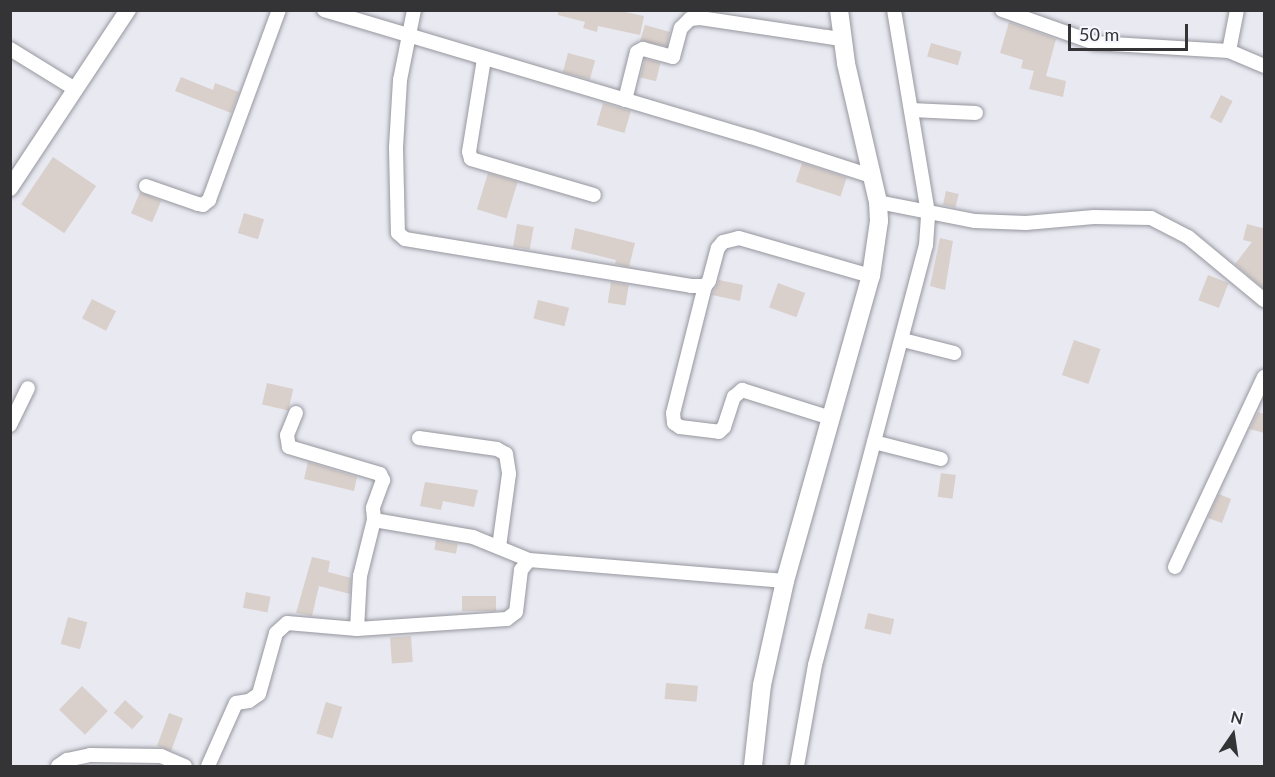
<!DOCTYPE html>
<style>
body{margin:0}
#map{position:relative;width:1275px;height:777px;overflow:hidden;background:#e9e9f2;font-family:Lato,sans-serif}
div>[style]{position:absolute}
.building>*{inset:0;background:#d9d0cb;transform-origin:0 0}
.roads{filter:drop-shadow(0 0 2px #96969e) drop-shadow(0 0 2px #96969e)}
.minor>*{height:14px;margin:-7px;padding:0 7px;transform-origin:7px;border-radius:7px;background:#fff}
.tertiary>*{height:16px;margin:-8px;padding:0 8px;transform-origin:8px;border-radius:8px;background:#fff}
.secondary>*{height:18px;margin:-9px;padding:0 9px;transform-origin:9px;border-radius:9px;background:#fff}
span{translate:-50% -50%;white-space:nowrap;text-align:center;line-height:1.15;-webkit-text-stroke:6px #f6f6fe;paint-order:stroke}
.frame{position:absolute;inset:0;border:12px solid #343437;pointer-events:none}
.north{position:absolute;left:1203px;top:705px;width:60px;height:60px;-webkit-text-stroke:4px #f6f6fe;paint-order:stroke;rotate:13deg;font-size:16px;font-weight:700;line-height:24px;text-align:center;color:#343437}
.north::after{content:'';display:block;margin:auto;width:21px;height:27px;background:#343437;clip-path:polygon(50% 0,100% 100%,50% 72%,0 100%)}
.scale{position:absolute;left:1068px;top:24px;width:120px;height:27px;box-sizing:border-box;border:3px solid #343437;border-top:0;padding-left:8px;font-size:18px;line-height:21px;white-space:nowrap;color:#343437;-webkit-text-stroke:4px #f6f6fe;paint-order:stroke}
</style>
<div id="map">
<div class="building">
<div style="clip-path:polygon(558px 10px,616px 10px,644px 16px,640px 35px,598px 26px,597px 32px,583px 28px,585px 22px,558px 15px)"></div>
<div style="clip-path:polygon(1009px 22px,1056px 39px,1046px 76px,1066px 81px,1063px 97px,1029px 89px,1034px 71px,1021px 68px,1023px 60px,1000px 53px)"></div>
<div style="clip-path:polygon(645px 25px,670px 32px,667px 46px,640px 41px)"></div>
<div style="left:931px;top:43px;width:32px;height:14px;rotate:16deg"></div>
<div style="left:568px;top:53px;width:28px;height:20px;rotate:15deg"></div>
<div style="left:645px;top:59px;width:16px;height:19px;rotate:14deg"></div>
<div style="clip-path:polygon(181px 77px,213px 90px,215px 83px,239px 92px,231px 113px,175px 91px)"></div>
<div style="left:1221px;top:95px;width:13px;height:25px;rotate:27deg"></div>
<div style="left:603px;top:103px;width:29px;height:23px;rotate:16deg"></div>
<div style="left:53px;top:157px;width:52px;height:57px;rotate:34deg"></div>
<div style="left:802px;top:163px;width:47px;height:20px;rotate:18deg"></div>
<div style="left:488px;top:173px;width:31px;height:38px;rotate:17deg"></div>
<div style="left:946px;top:191px;width:13px;height:14px;rotate:13deg"></div>
<div style="left:140px;top:192px;width:23px;height:23px;rotate:23deg"></div>
<div style="left:244px;top:213px;width:21px;height:21px;rotate:17deg"></div>
<div style="left:517px;top:224px;width:17px;height:23px;rotate:10deg"></div>
<div style="clip-path:polygon(1247px 224px,1262px 228px,1264px 226px,1264px 289px,1235px 264px,1252px 242px,1243px 240px)"></div>
<div style="clip-path:polygon(575px 228px,635px 243px,629px 267px,615px 264px,616px 260px,571px 249px)"></div>
<div style="clip-path:polygon(940px 238px,953px 241px,945px 290px,930px 286px)"></div>
<div style="left:1208px;top:275px;width:22px;height:27px;rotate:21deg"></div>
<div style="clip-path:polygon(719px 280px,743px 285px,740px 301px,712px 295px)"></div>
<div style="left:611px;top:282px;width:18px;height:21px;rotate:9deg"></div>
<div style="left:778px;top:283px;width:29px;height:26px;rotate:20deg"></div>
<div style="left:92px;top:299px;width:27px;height:22px;rotate:27deg"></div>
<div style="left:538px;top:300px;width:32px;height:19px;rotate:14deg"></div>
<div style="left:1074px;top:340px;width:28px;height:37px;rotate:19deg"></div>
<div style="left:267px;top:383px;width:27px;height:22px;rotate:13deg"></div>
<div style="clip-path:polygon(1258px 412px,1264px 414px,1264px 433px,1250px 429px)"></div>
<div style="clip-path:polygon(308px 462px,357px 477px,354px 491px,304px 479px)"></div>
<div style="left:941px;top:473px;width:15px;height:24px;rotate:8deg"></div>
<div style="clip-path:polygon(425px 482px,478px 490px,474px 507px,443px 501px,441px 510px,420px 506px)"></div>
<div style="clip-path:polygon(1219px 494px,1231px 499px,1222px 523px,1208px 518px)"></div>
<div style="left:436px;top:540px;width:22px;height:10px;rotate:10deg"></div>
<div style="clip-path:polygon(312px 557px,330px 561px,328px 572px,351px 578px,350px 594px,319px 586px,312px 616px,296px 613px)"></div>
<div style="left:246px;top:592px;width:25px;height:16px;rotate:11deg"></div>
<div style="left:496px;top:596px;width:15px;height:34px;rotate:90deg"></div>
<div style="left:868px;top:613px;width:27px;height:16px;rotate:13deg"></div>
<div style="left:68px;top:617px;width:20px;height:28px;rotate:15deg"></div>
<div style="left:411px;top:636px;width:26px;height:21px;rotate:86deg"></div>
<div style="left:666px;top:683px;width:32px;height:16px;rotate:5deg"></div>
<div style="left:82px;top:686px;width:36px;height:33px;rotate:44deg"></div>
<div style="left:125px;top:700px;width:25px;height:17px;rotate:42deg"></div>
<div style="left:326px;top:702px;width:17px;height:33px;rotate:17deg"></div>
<div style="left:169px;top:713px;width:15px;height:35px;rotate:20deg"></div>
</div>
<div class="roads">
<div class="minor">
<div style="left:324px;top:10px;width:445px;rotate:16.6deg"></div>
<div style="left:751px;top:137px;width:126px;rotate:18deg"></div>
<div style="left:414px;top:10px;width:71px;rotate:101.3deg"></div>
<div style="left:400px;top:80px;width:68px;rotate:93.4deg"></div>
<div style="left:396px;top:148px;width:85px;rotate:88.7deg"></div>
<div style="left:398px;top:233px;width:9px;rotate:41deg"></div>
<div style="left:405px;top:239px;width:290px;rotate:9.3deg"></div>
<div style="left:691px;top:286px;width:14px"></div>
<div style="left:705px;top:286px;width:6px;rotate:-51deg"></div>
<div style="left:709px;top:281px;width:34px;rotate:-75deg"></div>
<div style="left:718px;top:248px;width:8px;rotate:-50deg"></div>
<div style="left:723px;top:242px;width:16px;rotate:-14deg"></div>
<div style="left:739px;top:238px;width:137px;rotate:16.1deg"></div>
<div style="left:1002px;top:10px;width:99px;rotate:19.5deg"></div>
<div style="left:1095px;top:43px;width:134px;rotate:3.4deg"></div>
<div style="left:1229px;top:51px;width:42px;rotate:-79deg"></div>
<div style="left:10px;top:49px;width:76px;rotate:31.6deg"></div>
<div style="left:1229px;top:51px;width:38px;rotate:23deg"></div>
<div style="left:484px;top:59px;width:94px;rotate:99.2deg"></div>
<div style="left:469px;top:152px;width:7px;rotate:74deg"></div>
<div style="left:471px;top:159px;width:128px;rotate:16.3deg"></div>
<div style="left:625px;top:100px;width:49px;rotate:-76deg"></div>
<div style="left:637px;top:52px;width:7px;rotate:-27deg"></div>
<div style="left:643px;top:49px;width:31px;rotate:15deg"></div>
<div style="left:673px;top:57px;width:30px;rotate:-75deg"></div>
<div style="left:681px;top:28px;width:13px;rotate:-45deg"></div>
<div style="left:690px;top:19px;width:10px;rotate:-6deg"></div>
<div style="left:700px;top:18px;width:143px;rotate:8.5deg"></div>
<div style="left:911px;top:110px;width:65px;rotate:2.6deg"></div>
<div style="left:146px;top:186px;width:55px;rotate:19.1deg"></div>
<div style="left:198px;top:204px;width:5px;rotate:11deg"></div>
<div style="left:203px;top:205px;width:8px;rotate:-40deg"></div>
<div style="left:209px;top:200px;width:202px;rotate:-69.8deg"></div>
<div style="left:878px;top:202px;width:99px;rotate:11.1deg"></div>
<div style="left:975px;top:221px;width:51px;rotate:2.2deg"></div>
<div style="left:1026px;top:223px;width:68px;rotate:-5deg"></div>
<div style="left:1094px;top:217px;width:57px;rotate:1deg"></div>
<div style="left:1151px;top:218px;width:42px;rotate:27.2deg"></div>
<div style="left:1188px;top:237px;width:99px;rotate:39.7deg"></div>
<div style="left:705px;top:286px;width:131px;rotate:104.1deg"></div>
<div style="left:673px;top:413px;width:10px;rotate:84deg"></div>
<div style="left:674px;top:423px;width:7px;rotate:34deg"></div>
<div style="left:680px;top:427px;width:39px;rotate:7deg"></div>
<div style="left:719px;top:432px;width:7px;rotate:-45deg"></div>
<div style="left:724px;top:427px;width:32px;rotate:-72deg"></div>
<div style="left:734px;top:397px;width:11px;rotate:-41deg"></div>
<div style="left:742px;top:390px;width:93px;rotate:17.5deg"></div>
<div style="left:903px;top:340px;width:53px;rotate:14.3deg"></div>
<div style="left:296px;top:413px;width:24px;rotate:112deg"></div>
<div style="left:287px;top:435px;width:12px;rotate:81deg"></div>
<div style="left:289px;top:447px;width:95px;rotate:16.5deg"></div>
<div style="left:380px;top:474px;width:7px;rotate:63deg"></div>
<div style="left:383px;top:480px;width:30px;rotate:110deg"></div>
<div style="left:373px;top:508px;width:12px;rotate:85deg"></div>
<div style="left:374px;top:520px;width:100px;rotate:9.7deg"></div>
<div style="left:473px;top:537px;width:61px;rotate:22.3deg"></div>
<div style="left:10px;top:425px;width:41px;rotate:-64.1deg"></div>
<div style="left:419px;top:438px;width:79px;rotate:8deg"></div>
<div style="left:497px;top:449px;width:10px;rotate:29deg"></div>
<div style="left:506px;top:454px;width:20px;rotate:81deg"></div>
<div style="left:509px;top:474px;width:74px;rotate:97.8deg"></div>
<div style="left:874px;top:442px;width:69px;rotate:14.2deg"></div>
<div style="left:1175px;top:567px;width:210px;rotate:-64.9deg"></div>
<div style="left:357px;top:629px;width:53px;rotate:-86.8deg"></div>
<div style="left:360px;top:576px;width:58px;rotate:-76deg"></div>
<div style="left:58px;top:766px;width:11px;rotate:-34deg"></div>
<div style="left:67px;top:760px;width:24px;rotate:-12deg"></div>
<div style="left:90px;top:755px;width:71px;rotate:0.8deg"></div>
<div style="left:161px;top:756px;width:26px;rotate:23deg"></div>
<div style="left:208px;top:766px;width:69px;rotate:-66deg"></div>
<div style="left:236px;top:703px;width:13px;rotate:-9deg"></div>
<div style="left:249px;top:701px;width:12px;rotate:-35deg"></div>
<div style="left:259px;top:694px;width:63px;rotate:-74.4deg"></div>
<div style="left:276px;top:633px;width:15px;rotate:-42deg"></div>
<div style="left:287px;top:623px;width:70px;rotate:4.9deg"></div>
<div style="left:357px;top:629px;width:150px;rotate:-3.8deg"></div>
<div style="left:507px;top:619px;width:11px;rotate:-38deg"></div>
<div style="left:516px;top:612px;width:42px;rotate:-83.2deg"></div>
<div style="left:521px;top:570px;width:13px;rotate:-51deg"></div>
<div style="left:529px;top:560px;width:257px;rotate:4.7deg"></div>
<div style="left:797px;top:766px;width:103px;rotate:-79.9deg"></div>
<div style="left:815px;top:665px;width:434px;rotate:-75.2deg"></div>
<div style="left:926px;top:245px;width:32px;rotate:-86deg"></div>
<div style="left:928px;top:213px;width:206px;rotate:-99.5deg"></div>
</div>
<div class="tertiary">
<div style="left:10px;top:188px;width:214px;rotate:-56.5deg"></div>
</div>
<div class="secondary">
<div style="left:753px;top:766px;width:81px;rotate:-83.7deg"></div>
<div style="left:762px;top:685px;width:107px;rotate:-77.5deg"></div>
<div style="left:785px;top:581px;width:317px;rotate:-74.3deg"></div>
<div style="left:871px;top:276px;width:56px;rotate:-81.7deg"></div>
<div style="left:879px;top:221px;width:19px;rotate:-93deg"></div>
<div style="left:878px;top:202px;width:143px;rotate:-103deg"></div>
<div style="left:846px;top:63px;width:53px;rotate:-97.5deg"></div>
</div>
</div>
<div class="frame"></div>
<div class="north">N</div>
<div class="scale">50 m</div>
</div>
